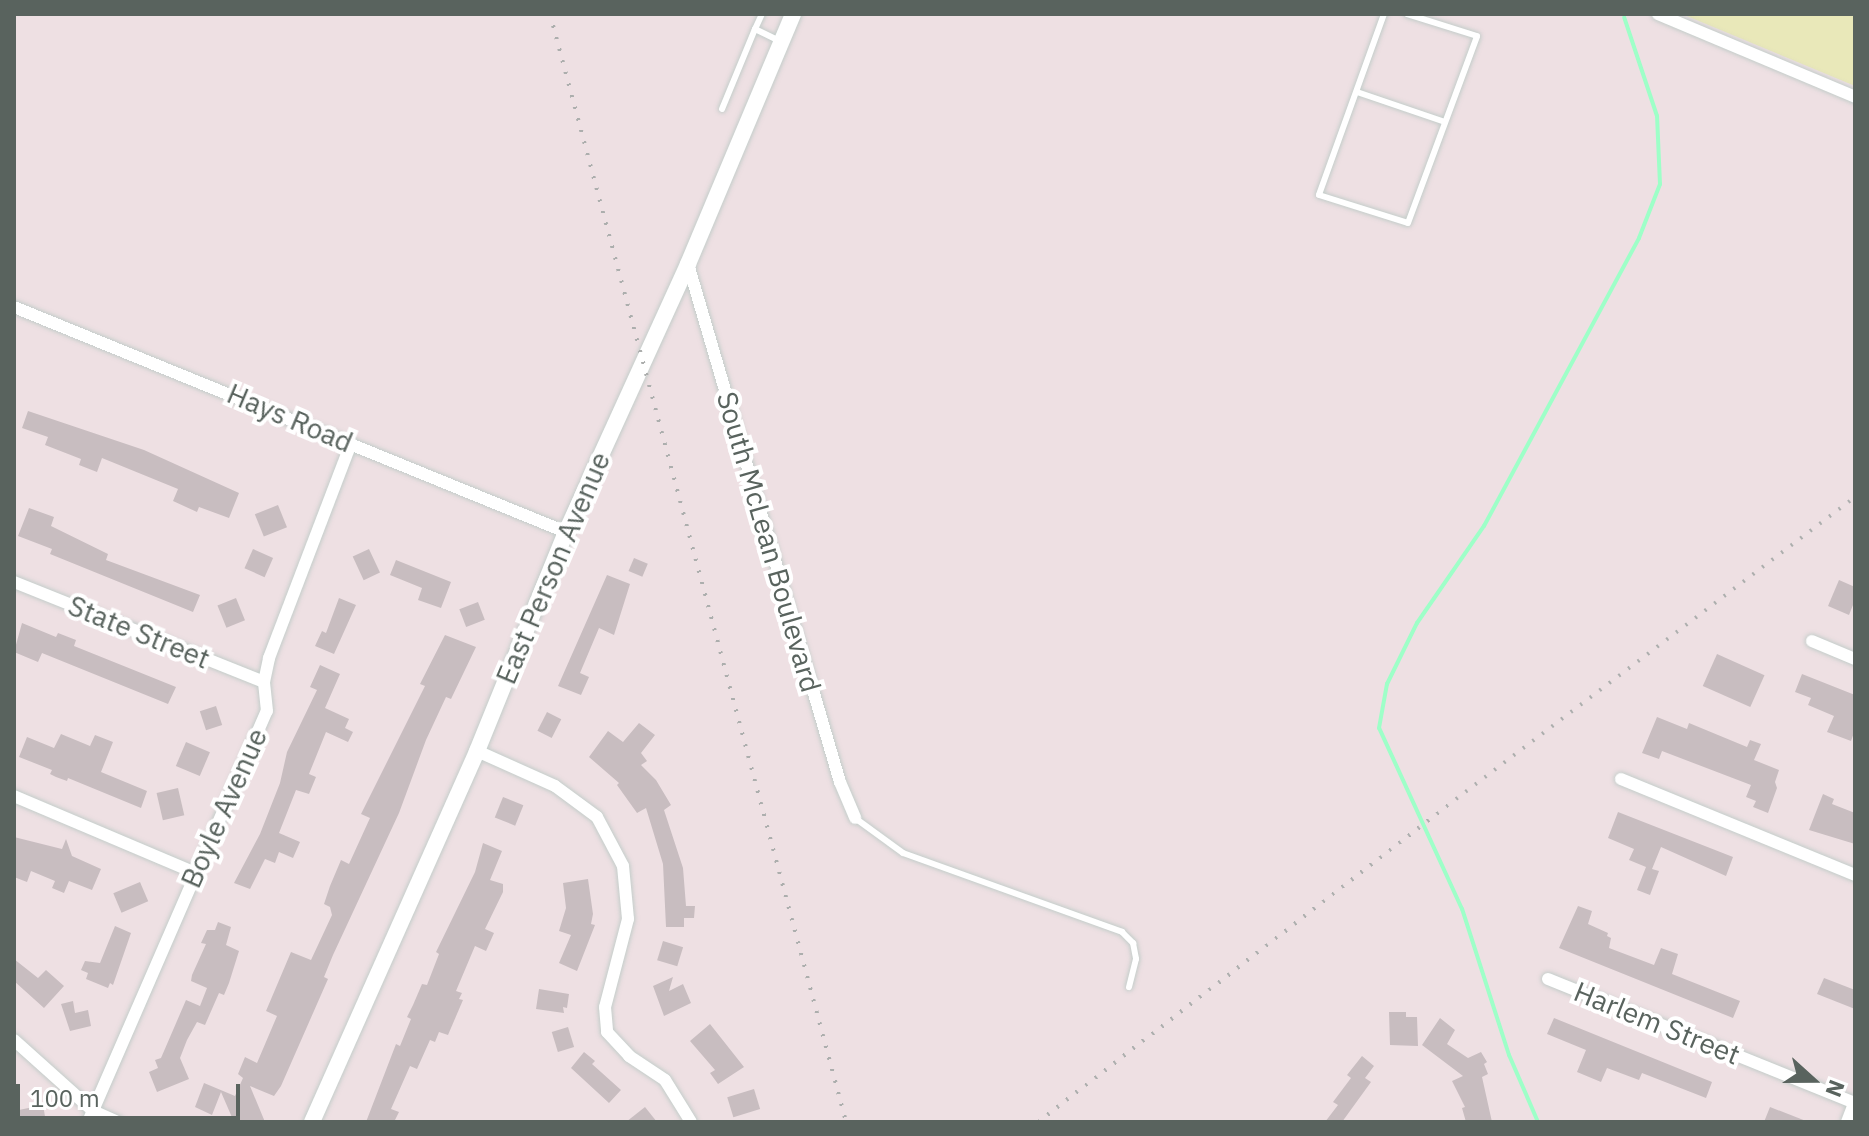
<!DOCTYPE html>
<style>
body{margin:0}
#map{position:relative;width:1869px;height:1136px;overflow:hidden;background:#eee0e3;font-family:"IBM Plex Sans",sans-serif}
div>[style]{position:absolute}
.green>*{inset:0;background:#e9e8b9}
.stream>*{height:4px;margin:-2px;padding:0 2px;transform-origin:2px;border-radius:2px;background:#9effc8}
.building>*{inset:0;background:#c8bdc0;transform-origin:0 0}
.roads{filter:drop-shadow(0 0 2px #c4cdca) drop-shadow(0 0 2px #c4cdca)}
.lane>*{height:6px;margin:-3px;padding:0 3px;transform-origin:3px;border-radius:3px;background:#fff}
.street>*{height:12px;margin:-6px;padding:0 6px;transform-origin:6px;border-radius:6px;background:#fff}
.secondary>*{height:16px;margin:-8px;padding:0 8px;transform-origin:8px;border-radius:8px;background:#fff}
.rail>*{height:4px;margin-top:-2px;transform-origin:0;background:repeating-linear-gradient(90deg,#acaead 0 2px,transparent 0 12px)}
span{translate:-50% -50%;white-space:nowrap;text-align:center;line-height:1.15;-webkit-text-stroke:8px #fff;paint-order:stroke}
.street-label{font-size:28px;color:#59635e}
.frame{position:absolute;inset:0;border:16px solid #59635e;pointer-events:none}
.north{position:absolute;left:1773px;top:1040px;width:80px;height:80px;-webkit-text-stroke:6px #fff;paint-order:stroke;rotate:111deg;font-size:22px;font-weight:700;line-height:32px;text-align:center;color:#59635e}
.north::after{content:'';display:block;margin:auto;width:28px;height:36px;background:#59635e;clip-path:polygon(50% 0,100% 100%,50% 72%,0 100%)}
.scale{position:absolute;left:16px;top:1084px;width:224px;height:36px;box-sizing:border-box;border:4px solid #59635e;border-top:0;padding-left:10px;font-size:24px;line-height:28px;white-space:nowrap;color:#59635e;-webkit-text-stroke:6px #fff;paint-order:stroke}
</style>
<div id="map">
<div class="green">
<div style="clip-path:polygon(1682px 14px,1855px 14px,1855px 86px)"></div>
</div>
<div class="stream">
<div style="left:1538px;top:1122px;width:73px;rotate:-113.4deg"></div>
<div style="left:1509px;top:1055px;width:153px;rotate:-107.8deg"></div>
<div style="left:1462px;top:909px;width:199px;rotate:-114.6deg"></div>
<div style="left:1379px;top:728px;width:45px;rotate:-79.7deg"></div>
<div style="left:1387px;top:684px;width:68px;rotate:-63.8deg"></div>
<div style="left:1417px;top:623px;width:118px;rotate:-55.4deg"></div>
<div style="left:1484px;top:526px;width:327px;rotate:-61.7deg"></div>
<div style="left:1639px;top:238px;width:58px;rotate:-68.7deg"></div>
<div style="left:1660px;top:184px;width:68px;rotate:-92.5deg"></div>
<div style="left:1657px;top:116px;width:104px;rotate:-108.4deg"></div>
</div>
<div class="building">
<div style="clip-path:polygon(28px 411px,144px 450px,239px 493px,229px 518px,199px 507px,197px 512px,173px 501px,178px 489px,102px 458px,97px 472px,79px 465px,81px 459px,45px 445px,48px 437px,22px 428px)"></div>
<div style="left:278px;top:505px;width:24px;height:25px;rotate:68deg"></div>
<div style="clip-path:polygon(29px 508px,54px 517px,51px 526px,108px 554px,106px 560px,200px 595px,193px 612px,50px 554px,52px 549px,18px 536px)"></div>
<div style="left:253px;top:549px;width:22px;height:21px;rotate:24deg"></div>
<div style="left:369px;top:549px;width:26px;height:18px;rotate:65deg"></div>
<div style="left:634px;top:558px;width:15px;height:14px;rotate:23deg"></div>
<div style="clip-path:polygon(396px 560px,451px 582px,441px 608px,418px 600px,422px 588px,390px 575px)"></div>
<div style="clip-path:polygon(607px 575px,630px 584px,614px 635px,599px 628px,580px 673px,589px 677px,581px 695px,558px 686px)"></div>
<div style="clip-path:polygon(1839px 580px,1855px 587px,1855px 600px,1849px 615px,1828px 606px)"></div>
<div style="left:236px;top:598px;width:24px;height:20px;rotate:68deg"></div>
<div style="clip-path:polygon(339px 598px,356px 605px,334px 654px,315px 646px,322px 631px,326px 633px)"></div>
<div style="left:478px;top:602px;width:19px;height:20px;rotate:69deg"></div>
<div style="clip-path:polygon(22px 623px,56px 637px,58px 633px,76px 640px,74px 646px,176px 687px,168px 704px,42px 653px,38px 662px,14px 652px)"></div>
<div style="clip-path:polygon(445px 635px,476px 647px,451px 699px,446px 697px,426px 740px,399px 813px,333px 955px,324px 977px,328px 979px,281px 1086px,274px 1096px,250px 1086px,265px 1122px,234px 1122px,221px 1092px,212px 1115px,195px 1107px,204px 1083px,235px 1096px,243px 1078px,238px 1074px,245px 1057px,257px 1063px,277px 1016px,266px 1011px,291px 952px,311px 960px,332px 915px,330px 907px,324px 904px,330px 886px,341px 860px,349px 864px,370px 818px,361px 814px,425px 686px,420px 684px)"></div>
<div style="left:1717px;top:654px;width:52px;height:35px;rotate:24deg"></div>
<div style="clip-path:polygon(320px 665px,340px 674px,325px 708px,349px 719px,345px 728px,353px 732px,348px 742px,326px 732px,309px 774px,316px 777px,309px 794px,296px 790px,279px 833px,300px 842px,293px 858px,279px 852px,275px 863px,265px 859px,250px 889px,234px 883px,260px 834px,280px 783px,287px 752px,317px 690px,310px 687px)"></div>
<div style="clip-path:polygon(1802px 674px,1855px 695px,1855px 730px,1851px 741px,1827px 732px,1834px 716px,1808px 705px,1811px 698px,1795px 692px)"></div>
<div style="left:216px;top:706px;width:20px;height:17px;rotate:72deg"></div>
<div style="left:547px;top:712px;width:16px;height:21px;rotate:27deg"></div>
<div style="clip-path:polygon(1657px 717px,1687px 729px,1689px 723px,1747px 747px,1750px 740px,1761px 744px,1754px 760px,1779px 770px,1775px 782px,1777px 788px,1768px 813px,1753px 807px,1756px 801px,1746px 797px,1751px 785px,1662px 751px,1659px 759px,1642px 753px)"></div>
<div style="clip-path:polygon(639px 723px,655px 735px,641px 753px,647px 761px,641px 765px,656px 780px,671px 805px,664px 810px,683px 868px,686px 906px,695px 906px,694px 918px,684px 918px,684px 927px,666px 927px,663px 864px,646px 808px,637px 813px,617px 785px,619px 783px,589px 757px,608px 731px,623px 742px)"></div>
<div style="clip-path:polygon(61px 734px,90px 746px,95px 735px,113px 742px,101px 772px,147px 791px,141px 808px,68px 778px,67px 781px,56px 777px,50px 774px,52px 770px,19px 757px,27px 737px,54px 748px)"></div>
<div style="left:186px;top:742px;width:26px;height:26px;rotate:23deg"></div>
<div style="left:178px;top:788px;width:28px;height:22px;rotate:77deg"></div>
<div style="clip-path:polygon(1823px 794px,1834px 799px,1832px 804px,1855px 813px,1855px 844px,1809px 830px)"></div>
<div style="left:503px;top:797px;width:22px;height:22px;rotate:22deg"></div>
<div style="clip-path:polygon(1618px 812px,1733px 857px,1726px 876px,1661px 847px,1652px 869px,1659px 871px,1650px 895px,1637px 890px,1646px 867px,1629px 860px,1634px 849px,1608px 838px)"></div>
<div style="clip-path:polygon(14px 837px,62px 849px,66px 839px,72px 856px,101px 869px,92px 890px,69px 881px,64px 893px,52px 888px,55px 881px,31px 871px,27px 882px,14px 877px)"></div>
<div style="clip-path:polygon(483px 843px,502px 851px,490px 880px,503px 884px,503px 892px,485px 929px,494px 933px,486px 951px,475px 946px,456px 991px,462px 993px,459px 999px,463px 1000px,448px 1035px,439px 1032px,435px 1042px,430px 1040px,417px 1069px,410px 1066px,391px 1109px,399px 1112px,394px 1122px,366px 1122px,396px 1044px,400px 1046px,411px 1019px,407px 1017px,413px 1005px,422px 984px,427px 985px,439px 954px,436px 952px,475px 872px)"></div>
<div style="clip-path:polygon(588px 879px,593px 914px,591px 924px,595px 925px,577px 971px,559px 963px,571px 935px,559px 931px,566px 908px,563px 883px)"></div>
<div style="left:140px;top:882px;width:21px;height:29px;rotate:67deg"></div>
<div style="clip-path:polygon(1578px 906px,1592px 911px,1588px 924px,1608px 933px,1607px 936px,1611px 938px,1609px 948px,1654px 965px,1661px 948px,1678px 954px,1672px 974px,1740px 1001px,1733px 1018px,1559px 948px)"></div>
<div style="clip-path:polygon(218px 922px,231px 927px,226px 945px,239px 951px,229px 983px,224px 995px,219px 993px,205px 1025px,197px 1022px,187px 1040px,180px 1058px,189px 1079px,157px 1092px,149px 1072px,158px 1068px,155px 1060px,161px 1058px,186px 1000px,200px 1006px,207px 988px,191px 981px,192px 975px,206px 944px,201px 943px,207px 930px,215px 930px)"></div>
<div style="clip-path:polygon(115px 926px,131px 933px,113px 985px,110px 983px,108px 988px,86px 979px,88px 973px,81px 970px,85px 961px,100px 963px)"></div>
<div style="left:663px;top:941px;width:21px;height:20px;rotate:17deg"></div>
<div style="clip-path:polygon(14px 959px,38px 978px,46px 970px,64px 986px,44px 1008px,14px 981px)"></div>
<div style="clip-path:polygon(673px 977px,669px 991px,683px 984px,691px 1003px,664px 1016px,653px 986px)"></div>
<div style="clip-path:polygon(1824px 978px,1855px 990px,1855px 1009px,1817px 994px)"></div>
<div style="clip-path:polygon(539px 989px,569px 994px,567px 1008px,563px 1007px,564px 1013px,536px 1009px)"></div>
<div style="clip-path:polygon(73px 1001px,75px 1013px,88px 1010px,91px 1026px,70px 1031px,61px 1004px)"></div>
<div style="clip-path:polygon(1389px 1012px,1406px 1012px,1406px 1017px,1417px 1017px,1418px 1046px,1390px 1045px)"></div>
<div style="clip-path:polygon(1440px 1018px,1455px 1030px,1447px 1044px,1468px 1058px,1481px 1052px,1487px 1062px,1484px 1064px,1488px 1074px,1482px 1077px,1492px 1122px,1466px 1122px,1462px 1108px,1465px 1107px,1452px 1081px,1463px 1076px,1422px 1045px)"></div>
<div style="clip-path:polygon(1554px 1018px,1712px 1082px,1706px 1098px,1642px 1073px,1639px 1080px,1607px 1068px,1601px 1082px,1577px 1072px,1586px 1050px,1547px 1034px)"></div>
<div style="clip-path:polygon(710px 1024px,744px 1067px,718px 1084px,710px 1073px,715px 1070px,690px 1041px)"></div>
<div style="left:568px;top:1027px;width:21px;height:17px;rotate:73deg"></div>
<div style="clip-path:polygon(584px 1052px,595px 1061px,592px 1064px,621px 1090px,609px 1103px,571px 1068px)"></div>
<div style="clip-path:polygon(1362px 1056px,1374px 1066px,1365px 1078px,1371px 1082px,1342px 1122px,1325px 1122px,1338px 1105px,1333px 1102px,1351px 1078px,1347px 1075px)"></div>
<div style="left:754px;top:1089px;width:21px;height:28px;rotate:73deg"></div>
<div style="clip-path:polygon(43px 1105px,46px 1122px,14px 1122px,14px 1111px)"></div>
<div style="clip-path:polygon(645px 1107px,657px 1122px,626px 1122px)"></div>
<div style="clip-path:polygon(1770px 1107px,1806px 1121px,1806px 1122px,1764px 1122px)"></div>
</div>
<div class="roads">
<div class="lane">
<div style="left:762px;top:14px;width:17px;rotate:115deg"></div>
<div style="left:755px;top:29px;width:28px;rotate:26deg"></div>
<div style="left:1384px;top:14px;width:192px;rotate:109.8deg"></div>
<div style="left:1319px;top:195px;width:93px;rotate:17.5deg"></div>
<div style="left:1408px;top:223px;width:199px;rotate:-69.7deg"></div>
<div style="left:1477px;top:36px;width:73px;rotate:-162.6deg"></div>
<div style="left:1357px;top:92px;width:93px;rotate:18.8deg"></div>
<div style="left:722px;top:109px;width:87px;rotate:-67.6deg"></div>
<div style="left:855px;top:818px;width:59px;rotate:36.1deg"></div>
<div style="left:903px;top:853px;width:233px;rotate:19.8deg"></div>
<div style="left:1122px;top:932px;width:16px;rotate:45deg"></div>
<div style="left:1133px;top:943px;width:16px;rotate:79deg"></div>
<div style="left:1136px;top:959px;width:29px;rotate:104deg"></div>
</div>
<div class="street">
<div style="left:1658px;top:14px;width:214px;rotate:22.8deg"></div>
<div style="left:688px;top:264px;width:540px;rotate:73.65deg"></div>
<div style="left:840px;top:782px;width:39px;rotate:67deg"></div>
<div style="left:14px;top:307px;width:596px;rotate:22.18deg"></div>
<div style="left:14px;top:582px;width:269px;rotate:21.8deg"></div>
<div style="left:1812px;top:641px;width:47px;rotate:22.7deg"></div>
<div style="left:477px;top:751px;width:85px;rotate:24.2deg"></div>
<div style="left:555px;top:786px;width:52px;rotate:36.4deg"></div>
<div style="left:597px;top:817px;width:55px;rotate:62deg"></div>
<div style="left:623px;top:866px;width:53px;rotate:84.6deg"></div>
<div style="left:628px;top:919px;width:91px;rotate:104.6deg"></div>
<div style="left:605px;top:1007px;width:25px;rotate:85deg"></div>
<div style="left:607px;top:1032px;width:33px;rotate:47deg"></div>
<div style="left:629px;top:1056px;width:43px;rotate:33.7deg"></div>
<div style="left:665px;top:1080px;width:49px;rotate:58.2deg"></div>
<div style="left:1621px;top:779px;width:253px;rotate:22.3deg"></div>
<div style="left:14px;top:796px;width:197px;rotate:23deg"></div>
<div style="left:1548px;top:979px;width:331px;rotate:22deg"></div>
<div style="left:14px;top:1040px;width:106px;rotate:41.9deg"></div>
<div style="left:93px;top:1111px;width:27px;rotate:24deg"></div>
<div style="left:88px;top:1122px;width:448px;rotate:-66.5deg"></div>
<div style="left:267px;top:711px;width:29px;rotate:-96deg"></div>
<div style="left:264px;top:682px;width:25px;rotate:-78deg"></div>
<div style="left:269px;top:658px;width:230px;rotate:-69.1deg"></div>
<div style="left:1847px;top:1122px;width:22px;rotate:-69deg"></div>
</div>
<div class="secondary">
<div style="left:312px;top:1122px;width:406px;rotate:-66deg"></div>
<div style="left:477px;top:751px;width:236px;rotate:-67.9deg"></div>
<div style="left:566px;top:532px;width:294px;rotate:-65.5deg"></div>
<div style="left:688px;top:264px;width:271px;rotate:-67.2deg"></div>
</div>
</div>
<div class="rail">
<div style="left:550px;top:14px;width:1147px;rotate:75.04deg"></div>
<div style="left:1038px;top:1122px;width:528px;rotate:-37.69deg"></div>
<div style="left:1456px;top:799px;width:500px;rotate:-37.12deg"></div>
</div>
<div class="street-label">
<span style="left:290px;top:418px;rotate:23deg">Hays Road</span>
<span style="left:769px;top:542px;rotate:74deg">South McLean Boulevard</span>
<span style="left:553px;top:568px;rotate:-67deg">East Person Avenue</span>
<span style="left:139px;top:632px;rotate:22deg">State Street</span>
<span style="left:224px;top:808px;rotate:-66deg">Boyle Avenue</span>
<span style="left:1657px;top:1023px;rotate:22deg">Harlem Street</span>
</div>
<div class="frame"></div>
<div class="north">N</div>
<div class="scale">100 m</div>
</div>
